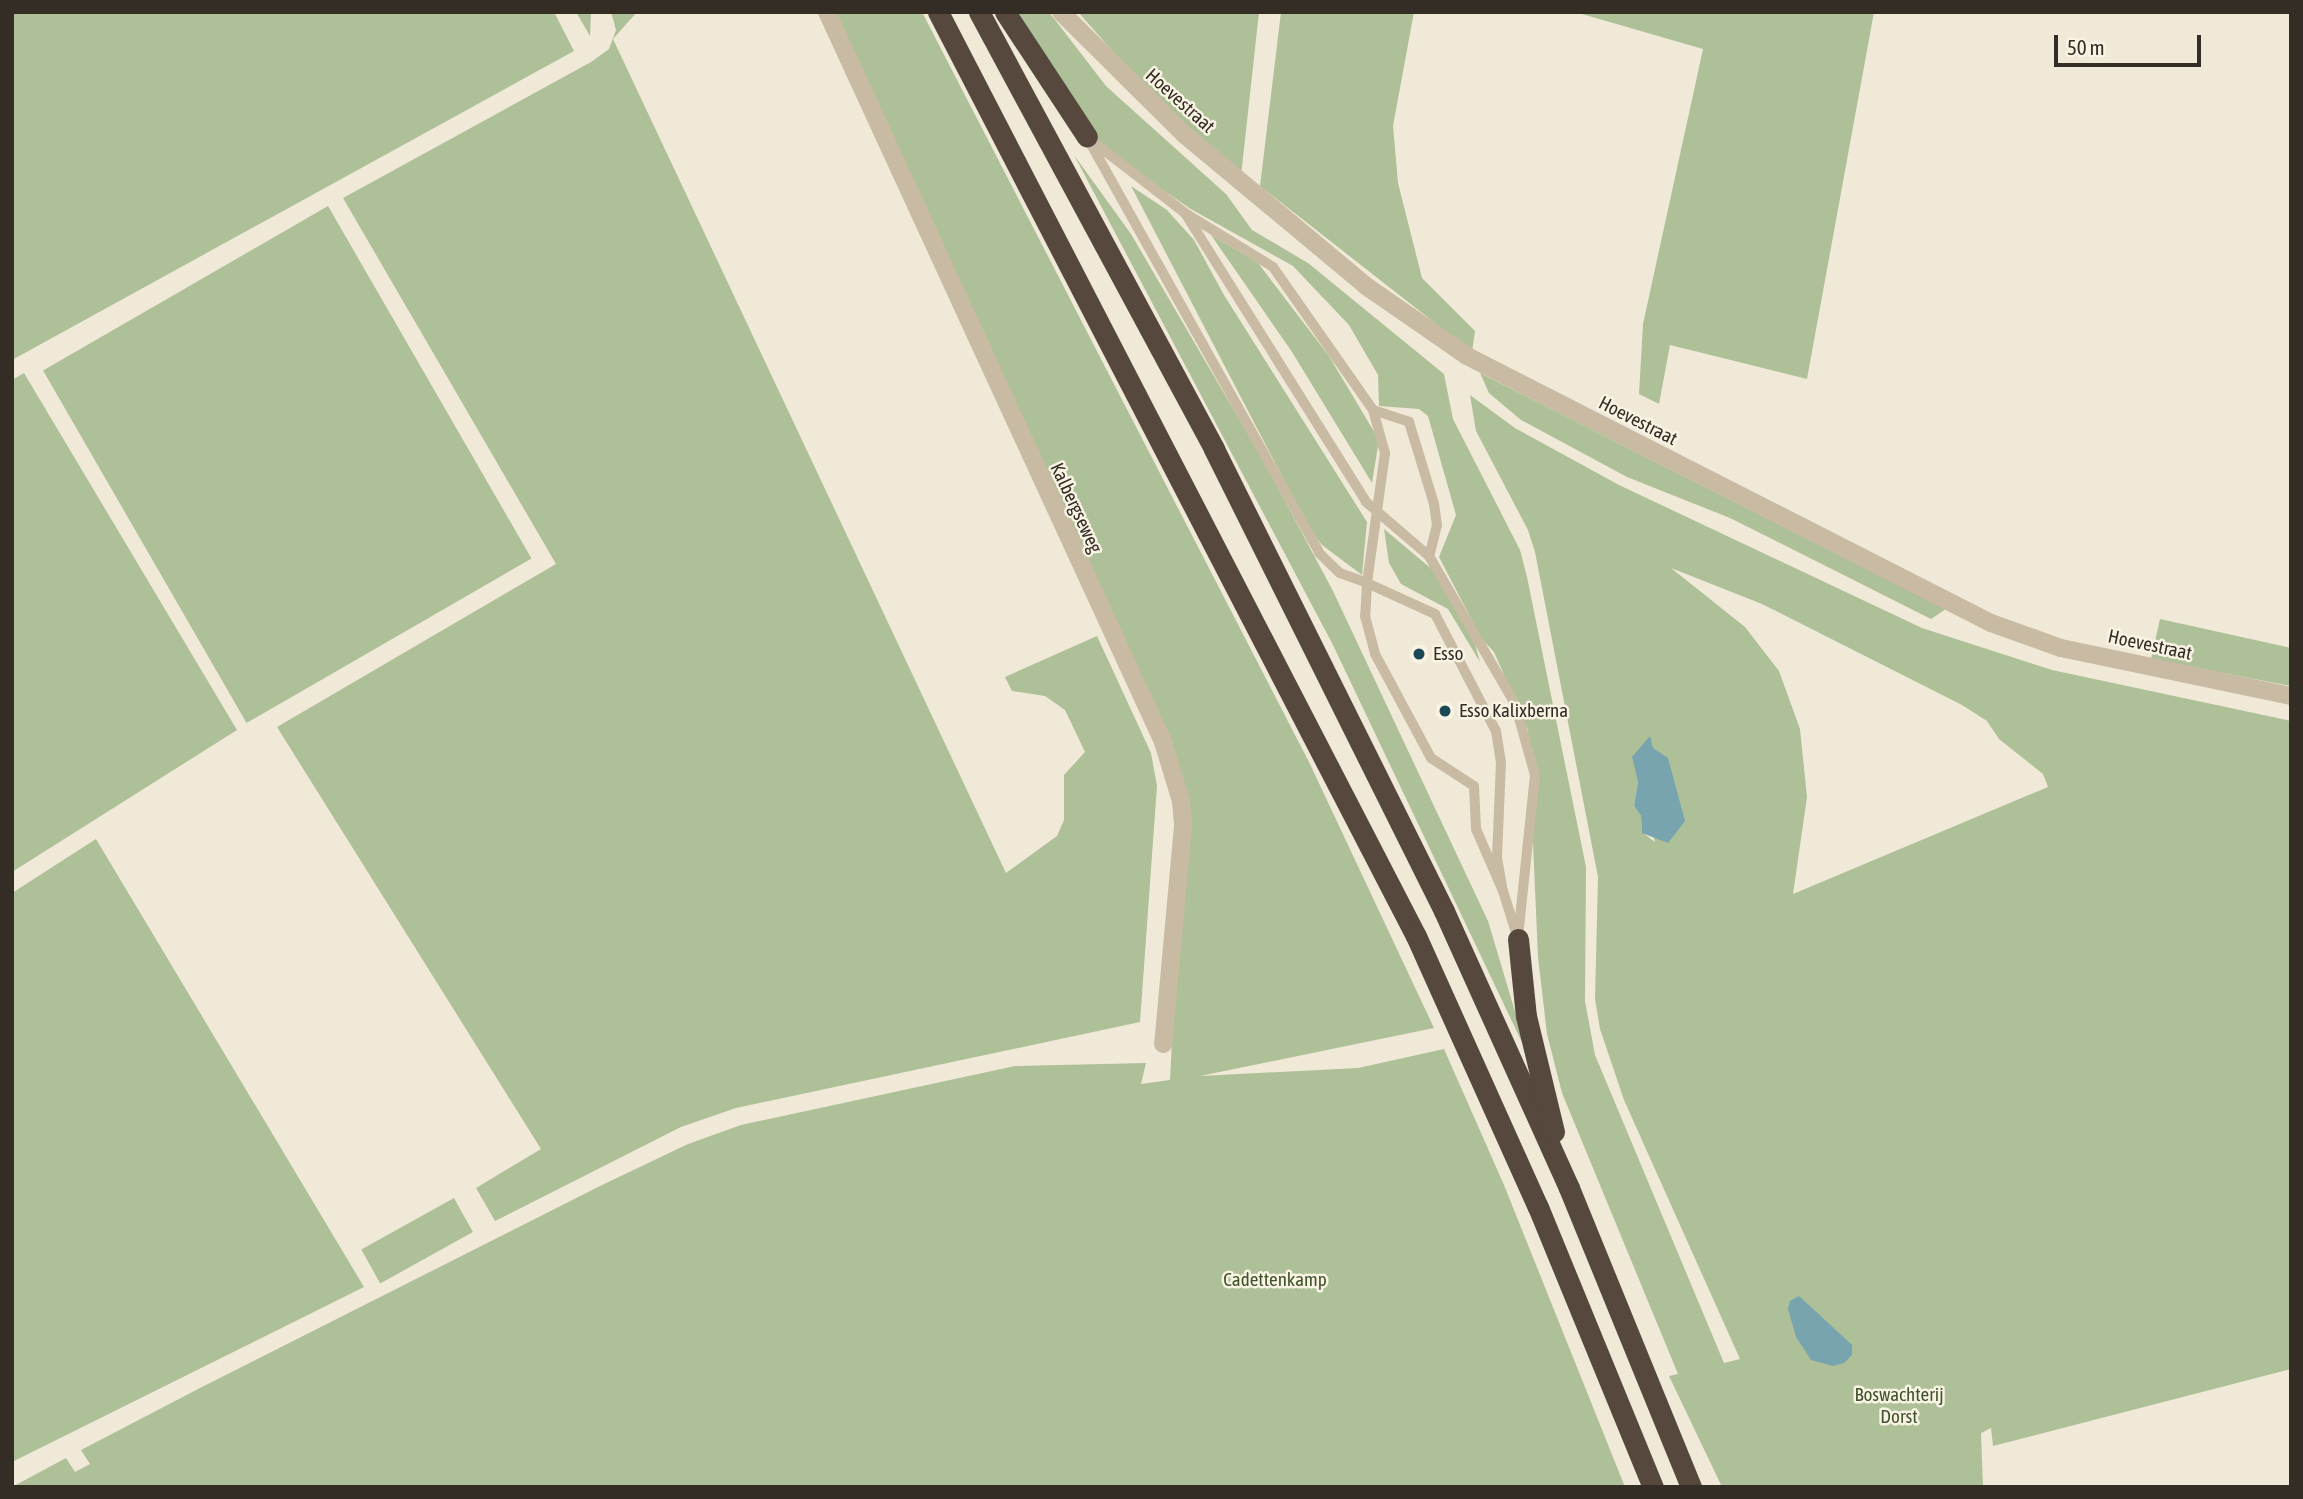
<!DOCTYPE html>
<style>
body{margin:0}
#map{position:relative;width:2303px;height:1499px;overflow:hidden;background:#f1e9d8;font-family:"Asap Condensed",sans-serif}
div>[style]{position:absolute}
.green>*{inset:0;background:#adc098;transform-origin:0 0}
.water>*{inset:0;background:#77a4ae}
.service>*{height:10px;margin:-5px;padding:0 5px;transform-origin:5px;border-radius:5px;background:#c9baa4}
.minor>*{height:18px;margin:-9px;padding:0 9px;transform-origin:9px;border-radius:9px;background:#c9baa4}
.tertiary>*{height:18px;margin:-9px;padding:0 9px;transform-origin:9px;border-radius:9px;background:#c9baa4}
.motorway>*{height:21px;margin:-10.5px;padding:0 10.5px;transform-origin:10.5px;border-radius:10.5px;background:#56483d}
.dots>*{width:19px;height:19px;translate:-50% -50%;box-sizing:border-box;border:4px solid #f9f3e4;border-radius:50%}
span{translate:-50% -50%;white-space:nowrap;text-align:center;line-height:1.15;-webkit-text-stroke:5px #f9f3e4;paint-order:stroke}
.street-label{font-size:19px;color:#342d26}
.poi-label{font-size:19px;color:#342d26}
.left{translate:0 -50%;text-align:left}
.park-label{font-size:19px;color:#3e532a}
.frame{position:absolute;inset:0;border:14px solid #342d26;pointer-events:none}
.scale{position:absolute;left:2054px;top:35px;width:147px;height:32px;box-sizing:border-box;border:4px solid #342d26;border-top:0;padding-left:9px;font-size:21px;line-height:24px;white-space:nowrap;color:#342d26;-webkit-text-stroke:5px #f9f3e4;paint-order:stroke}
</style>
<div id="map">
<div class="green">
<div style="clip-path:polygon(12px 12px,554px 12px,574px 51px,12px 360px)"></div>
<div style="clip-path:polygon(576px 12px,591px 12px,590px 36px)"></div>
<div style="clip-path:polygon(611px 12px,637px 12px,613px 39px,1006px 873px,1057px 836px,1064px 820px,1064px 775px,1085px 752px,1065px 710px,1045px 696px,1012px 691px,1005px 677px,1097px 636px,1151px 753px,1157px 786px,1140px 1022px,736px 1108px,681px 1127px,495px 1221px,476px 1188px,541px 1149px,277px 727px,556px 564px,343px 198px,591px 62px,609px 49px,616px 30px)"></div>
<div style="clip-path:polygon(834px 12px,922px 12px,1310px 764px,1434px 1028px,1200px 1076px,1358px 1068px,1444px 1049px,1504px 1185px,1625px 1487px,12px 1487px,66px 1458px,75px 1472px,90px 1464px,81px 1450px,198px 1389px,600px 1186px,688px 1144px,741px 1125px,1015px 1066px,1146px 1063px,1141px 1084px,1170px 1080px,1185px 789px)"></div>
<div style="clip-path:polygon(evenodd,1018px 12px,1049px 12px,1106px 86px,1226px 194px,1252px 230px,1308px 263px,1444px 374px,1453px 419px,1520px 550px,1527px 577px,1586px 867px,1585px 1001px,1595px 1055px,1724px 1363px,1740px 1359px,1624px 1100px,1600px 1029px,1595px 999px,1598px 877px,1535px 552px,1528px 530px,1476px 431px,1470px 395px,1515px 428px,1619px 485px,1922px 628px,2052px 670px,2291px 721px,2291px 1369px,1993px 1446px,1991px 1428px,1981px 1433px,1983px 1487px,1722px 1487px,1669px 1376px,1678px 1374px,1562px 1093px,1547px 1034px,1538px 957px,1528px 730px,1494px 652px,1481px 638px,1439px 557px,1456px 515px,1428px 416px,1419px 409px,1379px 406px,1378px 375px,1349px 325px,1293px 266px,1189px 208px,1103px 148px,1018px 12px,1671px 568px,1762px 604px,1962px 705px,1987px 721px,1999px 739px,2043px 774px,2048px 787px,1793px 894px,1807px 797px,1800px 729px,1779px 671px,1745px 627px,1671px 568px,1018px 12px,1638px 781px,1655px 842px,1642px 832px,1641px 816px,1634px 806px,1638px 781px)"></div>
<div style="clip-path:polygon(1078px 12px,1259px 12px,1241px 176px,1140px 82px)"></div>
<div style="clip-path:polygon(1281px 12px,1414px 12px,1393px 126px,1398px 183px,1422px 278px,1475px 331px,1472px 352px,1260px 186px)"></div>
<div style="clip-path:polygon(1575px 12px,1874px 12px,1807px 379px,1670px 345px,1659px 404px,1639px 394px,1643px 324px,1703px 49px)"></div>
<div style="clip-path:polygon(1074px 155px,1131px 234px,1263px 460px,1333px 591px,1488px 921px,1528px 1055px,1333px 645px)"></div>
<div style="clip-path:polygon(1131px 186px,1167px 210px,1194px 240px,1224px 295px,1367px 522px,1362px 575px,1322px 545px,1309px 528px)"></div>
<div style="left:328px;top:206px;width:407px;height:329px;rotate:60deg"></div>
<div style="clip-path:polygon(1211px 235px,1258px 263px,1329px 356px,1379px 440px,1372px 483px,1292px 352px)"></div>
<div style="clip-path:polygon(24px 373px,237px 730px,12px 872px,12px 380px)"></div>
<div style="clip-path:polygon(1480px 373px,1946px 609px,1931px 619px,1730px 518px,1627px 477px,1521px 420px,1489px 393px)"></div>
<div style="clip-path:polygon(1384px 529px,1434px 571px,1475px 644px,1480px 662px,1448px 609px,1401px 584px,1389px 563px)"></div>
<div style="clip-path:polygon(2160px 619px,2291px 648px,2291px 686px,2151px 659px)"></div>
<div style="clip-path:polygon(96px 839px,364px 1287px,12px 1462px,12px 893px)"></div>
<div style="left:454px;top:1198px;width:39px;height:106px;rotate:61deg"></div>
</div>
<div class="water">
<div style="clip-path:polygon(1650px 736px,1653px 748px,1668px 758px,1685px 821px,1668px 843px,1642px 833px,1641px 816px,1634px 806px,1638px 781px,1632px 757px)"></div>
<div style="clip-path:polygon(1799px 1296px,1852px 1345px,1852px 1355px,1844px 1363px,1833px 1366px,1811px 1360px,1796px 1337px,1788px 1309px,1790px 1301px)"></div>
</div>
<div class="service">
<div style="left:1087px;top:137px;width:124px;rotate:37.8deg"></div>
<div style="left:1185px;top:213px;width:103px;rotate:31.5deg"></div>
<div style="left:1273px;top:267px;width:174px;rotate:55deg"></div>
<div style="left:1373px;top:410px;width:45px;rotate:74.4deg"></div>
<div style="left:1385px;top:453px;width:131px;rotate:97.9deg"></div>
<div style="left:1367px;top:583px;width:75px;rotate:24.5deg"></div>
<div style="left:1435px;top:614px;width:132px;rotate:62.5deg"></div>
<div style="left:1496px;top:731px;width:31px;rotate:81deg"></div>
<div style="left:1501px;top:762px;width:96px;rotate:92.4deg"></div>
<div style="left:1497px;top:858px;width:34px;rotate:80deg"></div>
<div style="left:1092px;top:146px;width:466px;rotate:60.8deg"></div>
<div style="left:1319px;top:553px;width:29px;rotate:44deg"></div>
<div style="left:1340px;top:573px;width:29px;rotate:20deg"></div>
<div style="left:1367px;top:583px;width:33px;rotate:93deg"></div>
<div style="left:1365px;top:616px;width:39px;rotate:75deg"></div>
<div style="left:1375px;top:654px;width:118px;rotate:61.7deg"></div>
<div style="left:1431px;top:758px;width:51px;rotate:33.1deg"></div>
<div style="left:1474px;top:786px;width:43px;rotate:87.3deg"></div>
<div style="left:1476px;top:829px;width:68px;rotate:66.5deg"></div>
<div style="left:1503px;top:891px;width:50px;rotate:72.6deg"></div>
<div style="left:1185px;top:213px;width:341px;rotate:57.9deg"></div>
<div style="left:1366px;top:502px;width:83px;rotate:40.6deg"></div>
<div style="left:1429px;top:556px;width:171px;rotate:59.8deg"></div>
<div style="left:1515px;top:704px;width:74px;rotate:74.3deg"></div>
<div style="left:1535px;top:775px;width:162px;rotate:96deg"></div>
<div style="left:1373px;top:410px;width:38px;rotate:18deg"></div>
<div style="left:1409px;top:422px;width:86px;rotate:73deg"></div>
<div style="left:1434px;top:504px;width:21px;rotate:82deg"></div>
<div style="left:1437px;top:525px;width:32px;rotate:104deg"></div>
</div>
<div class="minor">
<div style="left:827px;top:12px;width:804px;rotate:65.28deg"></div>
<div style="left:1163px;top:742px;width:62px;rotate:73deg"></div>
<div style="left:1181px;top:801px;width:25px;rotate:85deg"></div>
<div style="left:1183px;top:826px;width:219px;rotate:95.2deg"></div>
</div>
<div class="tertiary">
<div style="left:1061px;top:12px;width:175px;rotate:44.8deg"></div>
<div style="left:1185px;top:135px;width:236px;rotate:39.8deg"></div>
<div style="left:1366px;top:286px;width:123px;rotate:34.7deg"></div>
<div style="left:1467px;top:356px;width:588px;rotate:27deg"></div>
<div style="left:1991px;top:623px;width:74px;rotate:19.7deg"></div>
<div style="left:2061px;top:648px;width:235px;rotate:11.8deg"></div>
</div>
<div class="motorway">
<div style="left:938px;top:12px;width:1040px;rotate:62.65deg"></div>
<div style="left:1416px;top:936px;width:297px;rotate:65.8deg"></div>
<div style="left:1538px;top:1207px;width:303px;rotate:67.7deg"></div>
<div style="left:979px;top:12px;width:496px;rotate:61.7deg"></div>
<div style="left:1214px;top:449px;width:516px;rotate:63.53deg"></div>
<div style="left:1444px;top:911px;width:304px;rotate:65.7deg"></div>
<div style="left:1569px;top:1188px;width:323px;rotate:67.8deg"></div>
<div style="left:1005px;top:12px;width:149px;rotate:56.7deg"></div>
<div style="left:1518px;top:939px;width:77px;rotate:84.1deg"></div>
<div style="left:1526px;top:1016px;width:119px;rotate:76.4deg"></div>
</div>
<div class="dots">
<div style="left:1419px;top:654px;background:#1b4a56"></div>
<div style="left:1445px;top:711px;background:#1b4a56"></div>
</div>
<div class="street-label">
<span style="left:1180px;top:101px;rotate:42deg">Hoevestraat</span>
<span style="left:1638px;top:421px;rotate:27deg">Hoevestraat</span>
<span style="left:1076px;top:508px;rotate:65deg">Kalbergseweg</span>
<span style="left:2150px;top:645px;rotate:12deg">Hoevestraat</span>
</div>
<div class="poi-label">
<span class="left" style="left:1433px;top:654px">Esso</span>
<span class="left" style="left:1459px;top:711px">Esso Kalixberna</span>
</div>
<div class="park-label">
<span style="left:1275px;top:1280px">Cadettenkamp</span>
<span style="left:1899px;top:1406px">Boswachterij<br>Dorst</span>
</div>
<div class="frame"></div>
<div class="scale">50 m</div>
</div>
